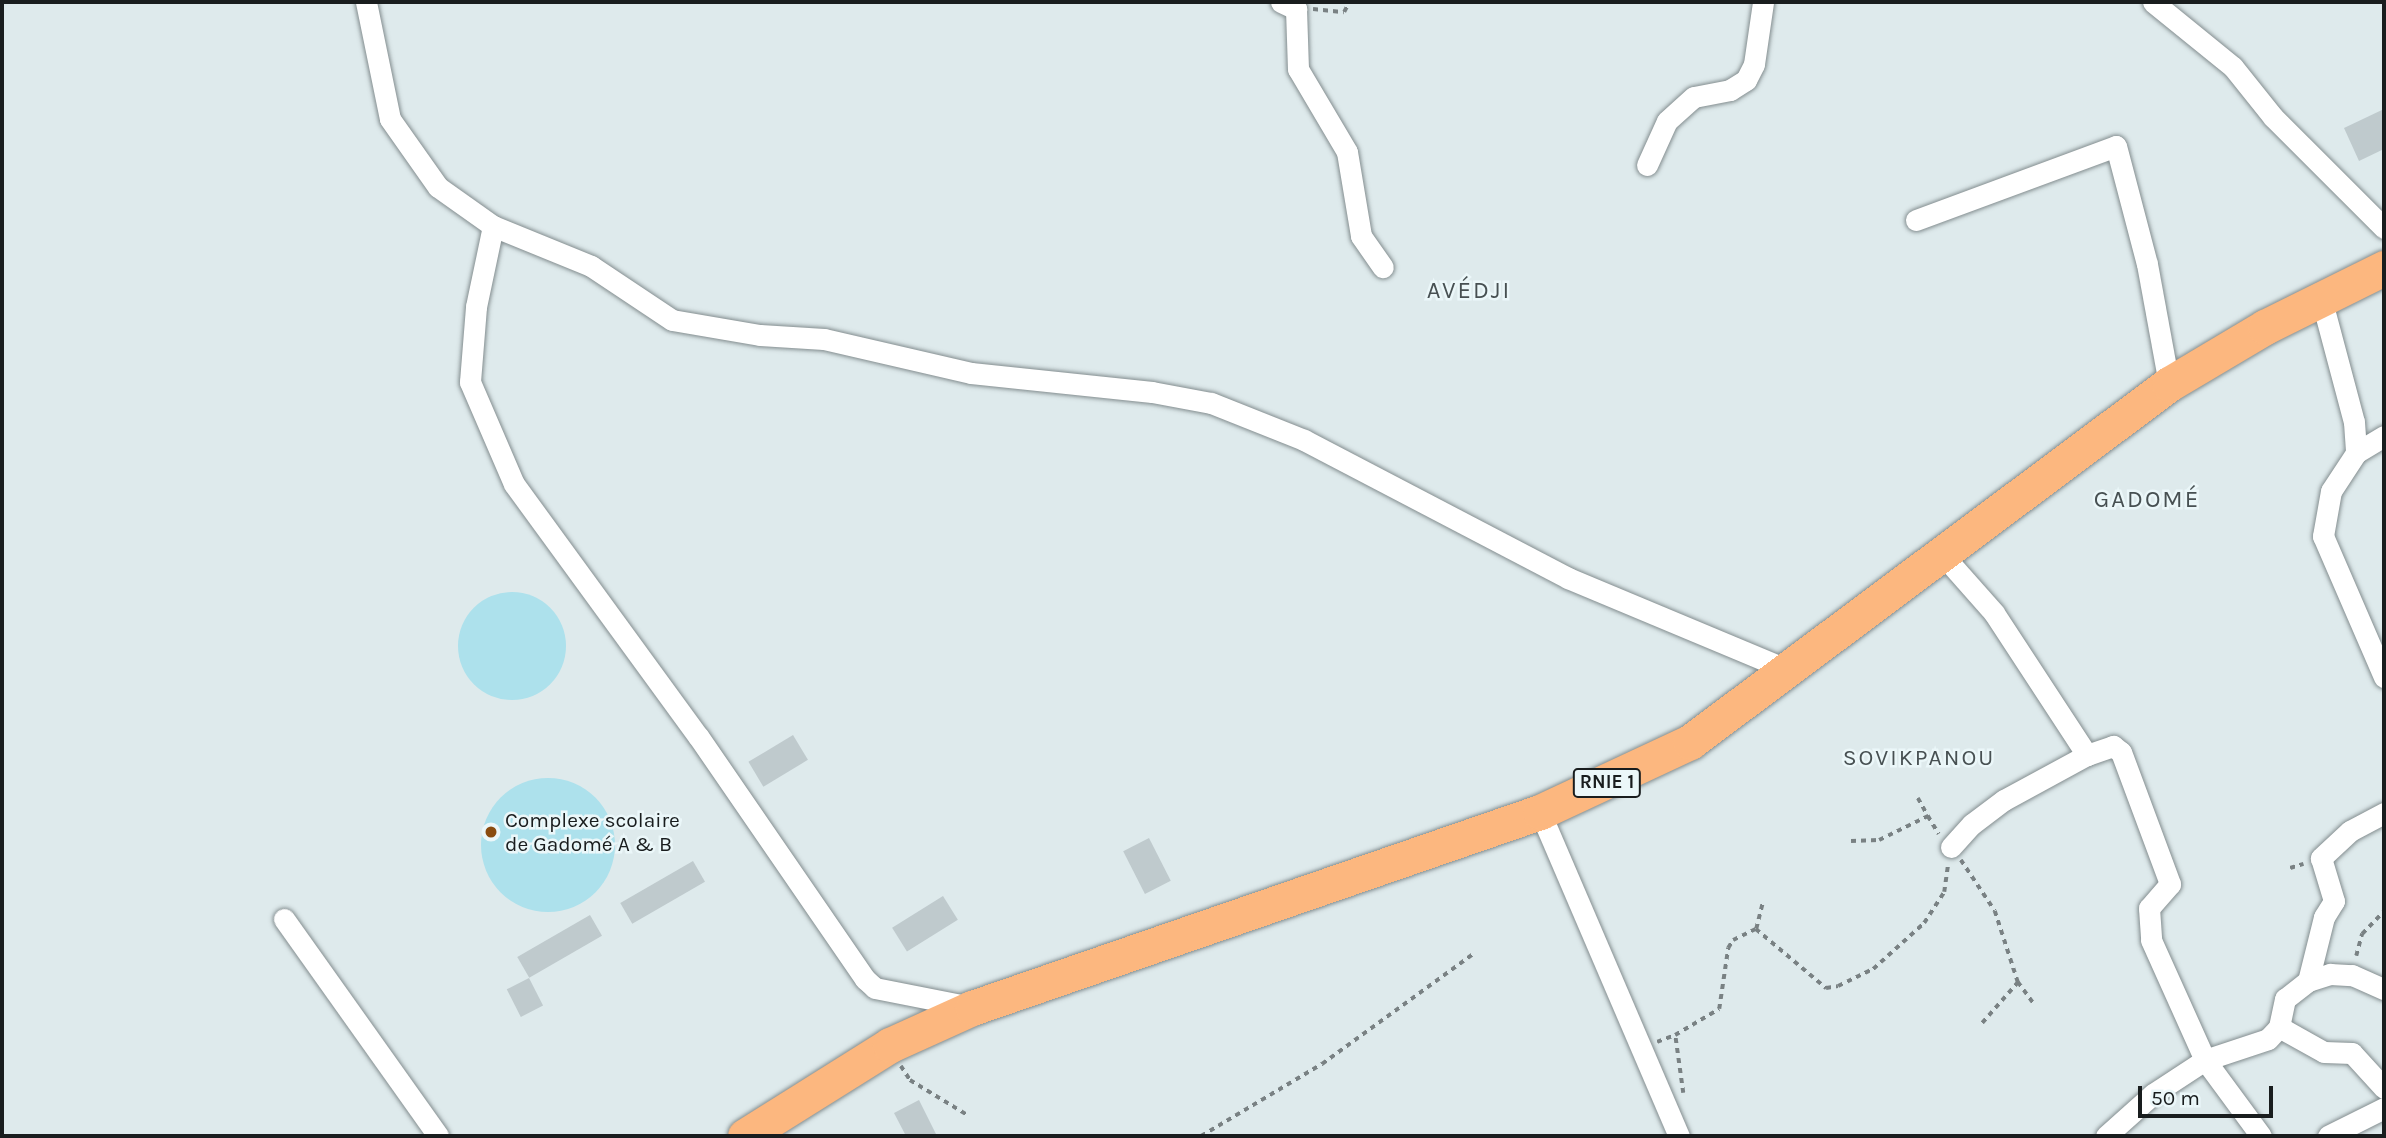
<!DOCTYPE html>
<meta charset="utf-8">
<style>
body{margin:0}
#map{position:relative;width:2386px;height:1138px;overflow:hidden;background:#deeaec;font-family:Karla,sans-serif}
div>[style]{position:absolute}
.green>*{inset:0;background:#ade1ec}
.round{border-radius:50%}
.building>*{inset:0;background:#bfcacd;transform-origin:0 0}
.path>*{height:3.5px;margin-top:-1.75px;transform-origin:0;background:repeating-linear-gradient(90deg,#798183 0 5px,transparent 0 10px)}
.roads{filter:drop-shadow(0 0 2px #838d8f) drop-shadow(0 0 2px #838d8f)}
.minor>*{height:21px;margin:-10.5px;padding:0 10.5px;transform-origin:10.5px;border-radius:10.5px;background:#fff}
.trunk>*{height:35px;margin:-17.5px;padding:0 17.5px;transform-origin:17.5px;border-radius:17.5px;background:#fcb77f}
.dots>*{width:19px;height:19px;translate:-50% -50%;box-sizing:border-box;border:4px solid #ebf7f9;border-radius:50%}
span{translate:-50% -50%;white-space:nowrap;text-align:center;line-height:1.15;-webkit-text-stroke:5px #ebf7f9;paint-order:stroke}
.shield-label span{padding:2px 5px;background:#ebf7f9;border:2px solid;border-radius:5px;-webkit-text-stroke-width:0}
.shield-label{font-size:19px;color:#191d1e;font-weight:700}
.poi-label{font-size:21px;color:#191d1e}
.left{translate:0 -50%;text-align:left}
.neighbourhood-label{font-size:23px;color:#475052;letter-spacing:2px}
.quarter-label{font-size:24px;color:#475052;letter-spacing:2px}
.frame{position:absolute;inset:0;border:4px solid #191d1e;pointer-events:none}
.scale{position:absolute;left:2138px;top:1086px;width:135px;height:32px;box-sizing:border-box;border:4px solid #191d1e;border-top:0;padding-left:9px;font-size:21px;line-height:24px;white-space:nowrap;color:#191d1e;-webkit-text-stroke:5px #ebf7f9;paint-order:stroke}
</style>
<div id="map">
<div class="green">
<div class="round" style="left:458px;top:592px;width:108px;height:108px"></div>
<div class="round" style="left:481px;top:778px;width:134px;height:134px"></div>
</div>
<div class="building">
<div style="clip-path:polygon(2384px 109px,2384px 149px,2359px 161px,2344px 128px)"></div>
<div style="left:793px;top:735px;width:29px;height:52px;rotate:59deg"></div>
<div style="left:1149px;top:838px;width:48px;height:29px;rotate:63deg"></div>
<div style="left:693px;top:861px;width:24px;height:84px;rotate:60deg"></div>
<div style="left:943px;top:896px;width:28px;height:60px;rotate:58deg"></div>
<div style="left:590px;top:915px;width:24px;height:84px;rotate:60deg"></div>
<div style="left:529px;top:978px;width:31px;height:25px;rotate:63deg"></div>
<div style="clip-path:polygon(919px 1100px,937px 1136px,906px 1136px,894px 1113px)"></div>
</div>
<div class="path">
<div style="left:1313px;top:9px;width:31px;rotate:6deg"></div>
<div style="left:1344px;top:12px;width:11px;rotate:-63deg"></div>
<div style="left:1918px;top:798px;width:21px;rotate:61deg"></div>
<div style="left:1851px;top:841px;width:28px;rotate:-2deg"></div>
<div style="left:1879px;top:840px;width:55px;rotate:-26.1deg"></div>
<div style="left:1928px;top:816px;width:21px;rotate:59deg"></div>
<div style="left:1961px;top:860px;width:61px;rotate:56.3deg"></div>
<div style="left:1995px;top:911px;width:75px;rotate:72.1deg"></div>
<div style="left:2018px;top:982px;width:26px;rotate:54deg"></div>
<div style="left:2290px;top:868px;width:14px;rotate:-17deg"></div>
<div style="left:1756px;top:929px;width:29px;rotate:-76deg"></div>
<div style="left:2356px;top:956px;width:23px;rotate:-75deg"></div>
<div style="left:2362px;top:934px;width:32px;rotate:-46deg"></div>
<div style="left:1982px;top:1023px;width:55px;rotate:-48.7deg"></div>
<div style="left:1657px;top:1042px;width:19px;rotate:-21deg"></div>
<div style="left:901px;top:1066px;width:17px;rotate:57deg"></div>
<div style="left:910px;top:1080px;width:69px;rotate:31.4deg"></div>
<div style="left:1683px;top:1093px;width:59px;rotate:-97.9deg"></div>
<div style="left:1675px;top:1035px;width:51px;rotate:-30.6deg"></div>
<div style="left:1719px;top:1009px;width:62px;rotate:-81.6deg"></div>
<div style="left:1728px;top:948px;width:9px;rotate:-58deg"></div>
<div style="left:1733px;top:940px;width:25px;rotate:-26deg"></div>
<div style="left:1756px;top:929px;width:92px;rotate:40.1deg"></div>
<div style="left:1826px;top:988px;width:12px;rotate:-9deg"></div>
<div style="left:1838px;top:986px;width:39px;rotate:-26deg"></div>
<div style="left:1873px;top:969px;width:69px;rotate:-42deg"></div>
<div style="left:1924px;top:923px;width:37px;rotate:-57deg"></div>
<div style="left:1944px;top:892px;width:27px;rotate:-82deg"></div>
<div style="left:1201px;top:1136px;width:141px;rotate:-30.8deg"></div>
<div style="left:1322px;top:1064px;width:187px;rotate:-36.1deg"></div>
</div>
<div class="roads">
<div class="minor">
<div style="left:366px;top:2px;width:119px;rotate:78.4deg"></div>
<div style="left:390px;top:119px;width:83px;rotate:54.8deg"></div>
<div style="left:438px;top:187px;width:67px;rotate:35.3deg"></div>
<div style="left:493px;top:226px;width:106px;rotate:22.2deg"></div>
<div style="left:591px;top:266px;width:97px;rotate:33.7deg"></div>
<div style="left:672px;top:320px;width:89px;rotate:9.7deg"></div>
<div style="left:760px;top:335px;width:64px;rotate:3.6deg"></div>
<div style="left:824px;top:339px;width:151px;rotate:13deg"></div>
<div style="left:971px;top:373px;width:182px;rotate:6deg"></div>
<div style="left:1152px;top:392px;width:60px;rotate:10.6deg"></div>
<div style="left:1211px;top:403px;width:100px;rotate:21.7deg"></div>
<div style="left:1304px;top:440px;width:298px;rotate:27.6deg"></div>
<div style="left:1568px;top:578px;width:241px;rotate:22.7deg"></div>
<div style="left:1281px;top:2px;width:17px;rotate:25deg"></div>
<div style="left:1296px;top:9px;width:60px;rotate:88.1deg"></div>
<div style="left:1298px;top:69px;width:96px;rotate:59.4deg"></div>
<div style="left:1347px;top:152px;width:85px;rotate:80.5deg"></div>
<div style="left:1361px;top:236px;width:38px;rotate:55deg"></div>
<div style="left:2153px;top:2px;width:103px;rotate:39.1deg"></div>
<div style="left:2233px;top:67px;width:64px;rotate:51.3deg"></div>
<div style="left:2273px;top:117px;width:157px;rotate:45deg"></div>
<div style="left:1647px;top:165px;width:48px;rotate:-65.6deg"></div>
<div style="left:1667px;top:121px;width:36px;rotate:-42deg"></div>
<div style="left:1694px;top:97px;width:37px;rotate:-11deg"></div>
<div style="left:1730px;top:90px;width:19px;rotate:-32deg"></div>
<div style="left:1746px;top:80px;width:18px;rotate:-63deg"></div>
<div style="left:1754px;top:64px;width:63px;rotate:-81.7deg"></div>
<div style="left:1916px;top:220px;width:213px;rotate:-20.3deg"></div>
<div style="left:2116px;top:146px;width:122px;rotate:75.3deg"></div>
<div style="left:2147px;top:264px;width:122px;rotate:79.6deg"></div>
<div style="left:493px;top:226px;width:83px;rotate:101.9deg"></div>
<div style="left:476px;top:307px;width:75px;rotate:94.6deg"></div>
<div style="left:470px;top:382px;width:111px;rotate:66.7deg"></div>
<div style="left:514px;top:484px;width:312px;rotate:53.9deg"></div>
<div style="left:698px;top:736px;width:295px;rotate:55.5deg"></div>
<div style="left:865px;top:979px;width:13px;rotate:42deg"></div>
<div style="left:875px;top:988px;width:98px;rotate:11.2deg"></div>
<div style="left:2321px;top:298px;width:128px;rotate:75.1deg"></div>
<div style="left:2354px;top:422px;width:31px;rotate:86deg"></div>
<div style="left:2384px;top:436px;width:33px;rotate:149deg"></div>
<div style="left:2356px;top:453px;width:45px;rotate:123.3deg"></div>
<div style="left:2331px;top:491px;width:46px;rotate:100.1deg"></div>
<div style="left:2323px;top:536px;width:154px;rotate:66.6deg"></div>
<div style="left:1941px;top:553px;width:80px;rotate:48.5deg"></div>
<div style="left:1994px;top:613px;width:170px;rotate:56.8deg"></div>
<div style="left:2087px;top:755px;width:28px;rotate:-19deg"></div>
<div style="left:2113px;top:746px;width:10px;rotate:37deg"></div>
<div style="left:2121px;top:752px;width:141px;rotate:69.6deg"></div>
<div style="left:2170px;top:884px;width:32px;rotate:131deg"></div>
<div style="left:2149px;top:908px;width:32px;rotate:86deg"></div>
<div style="left:2151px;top:940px;width:132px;rotate:65.8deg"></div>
<div style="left:2205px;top:1060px;width:94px;rotate:53.6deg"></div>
<div style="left:1540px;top:812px;width:353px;rotate:66.8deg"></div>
<div style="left:2384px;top:813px;width:38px;rotate:152deg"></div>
<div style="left:2350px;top:831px;width:40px;rotate:137deg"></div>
<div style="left:2321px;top:858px;width:45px;rotate:73.2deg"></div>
<div style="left:2334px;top:901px;width:19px;rotate:122deg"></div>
<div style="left:2324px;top:917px;width:66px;rotate:104deg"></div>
<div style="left:2308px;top:981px;width:23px;rotate:-18deg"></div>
<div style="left:2330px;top:974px;width:22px;rotate:3deg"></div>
<div style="left:2352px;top:975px;width:35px;rotate:24deg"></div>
<div style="left:1951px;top:847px;width:31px;rotate:-48deg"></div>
<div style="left:1972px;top:824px;width:40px;rotate:-37deg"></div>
<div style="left:2004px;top:800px;width:94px;rotate:-28.5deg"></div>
<div style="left:284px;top:919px;width:266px;rotate:54.6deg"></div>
<div style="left:2279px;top:1027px;width:51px;rotate:29.1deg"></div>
<div style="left:2324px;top:1052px;width:28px;rotate:2deg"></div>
<div style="left:2352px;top:1053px;width:47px;rotate:47.6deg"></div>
<div style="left:2106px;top:1136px;width:63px;rotate:-41.8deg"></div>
<div style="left:2153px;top:1094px;width:62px;rotate:-33.2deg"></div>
<div style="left:2205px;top:1060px;width:66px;rotate:-18.4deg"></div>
<div style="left:2268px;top:1039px;width:16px;rotate:-47deg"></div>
<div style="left:2279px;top:1027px;width:29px;rotate:-78deg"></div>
<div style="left:2285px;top:999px;width:29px;rotate:-38deg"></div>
<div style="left:2328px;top:1136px;width:63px;rotate:-26.6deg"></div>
</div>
<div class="trunk">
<div style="left:745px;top:1136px;width:171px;rotate:-32.1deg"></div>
<div style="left:890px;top:1045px;width:90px;rotate:-24.3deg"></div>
<div style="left:972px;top:1008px;width:601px;rotate:-19.04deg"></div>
<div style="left:1540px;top:812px;width:166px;rotate:-25deg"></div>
<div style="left:1690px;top:742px;width:598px;rotate:-36.77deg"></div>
<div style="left:2169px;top:384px;width:112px;rotate:-30.7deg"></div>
<div style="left:2265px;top:327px;width:133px;rotate:-26.4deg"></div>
</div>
</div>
<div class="dots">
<div style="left:491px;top:832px;background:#8a4c0f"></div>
</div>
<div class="shield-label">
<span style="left:1607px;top:783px">RNIE 1</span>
</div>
<div class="poi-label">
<span class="left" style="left:505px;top:832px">Complexe scolaire<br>de Gadomé A &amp; B</span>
</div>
<div class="neighbourhood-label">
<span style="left:1919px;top:758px">SOVIKPANOU</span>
</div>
<div class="quarter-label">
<span style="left:1469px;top:291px">AVÉDJI</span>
<span style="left:2147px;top:500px">GADOMÉ</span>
</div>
<div class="frame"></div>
<div class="scale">50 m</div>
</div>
